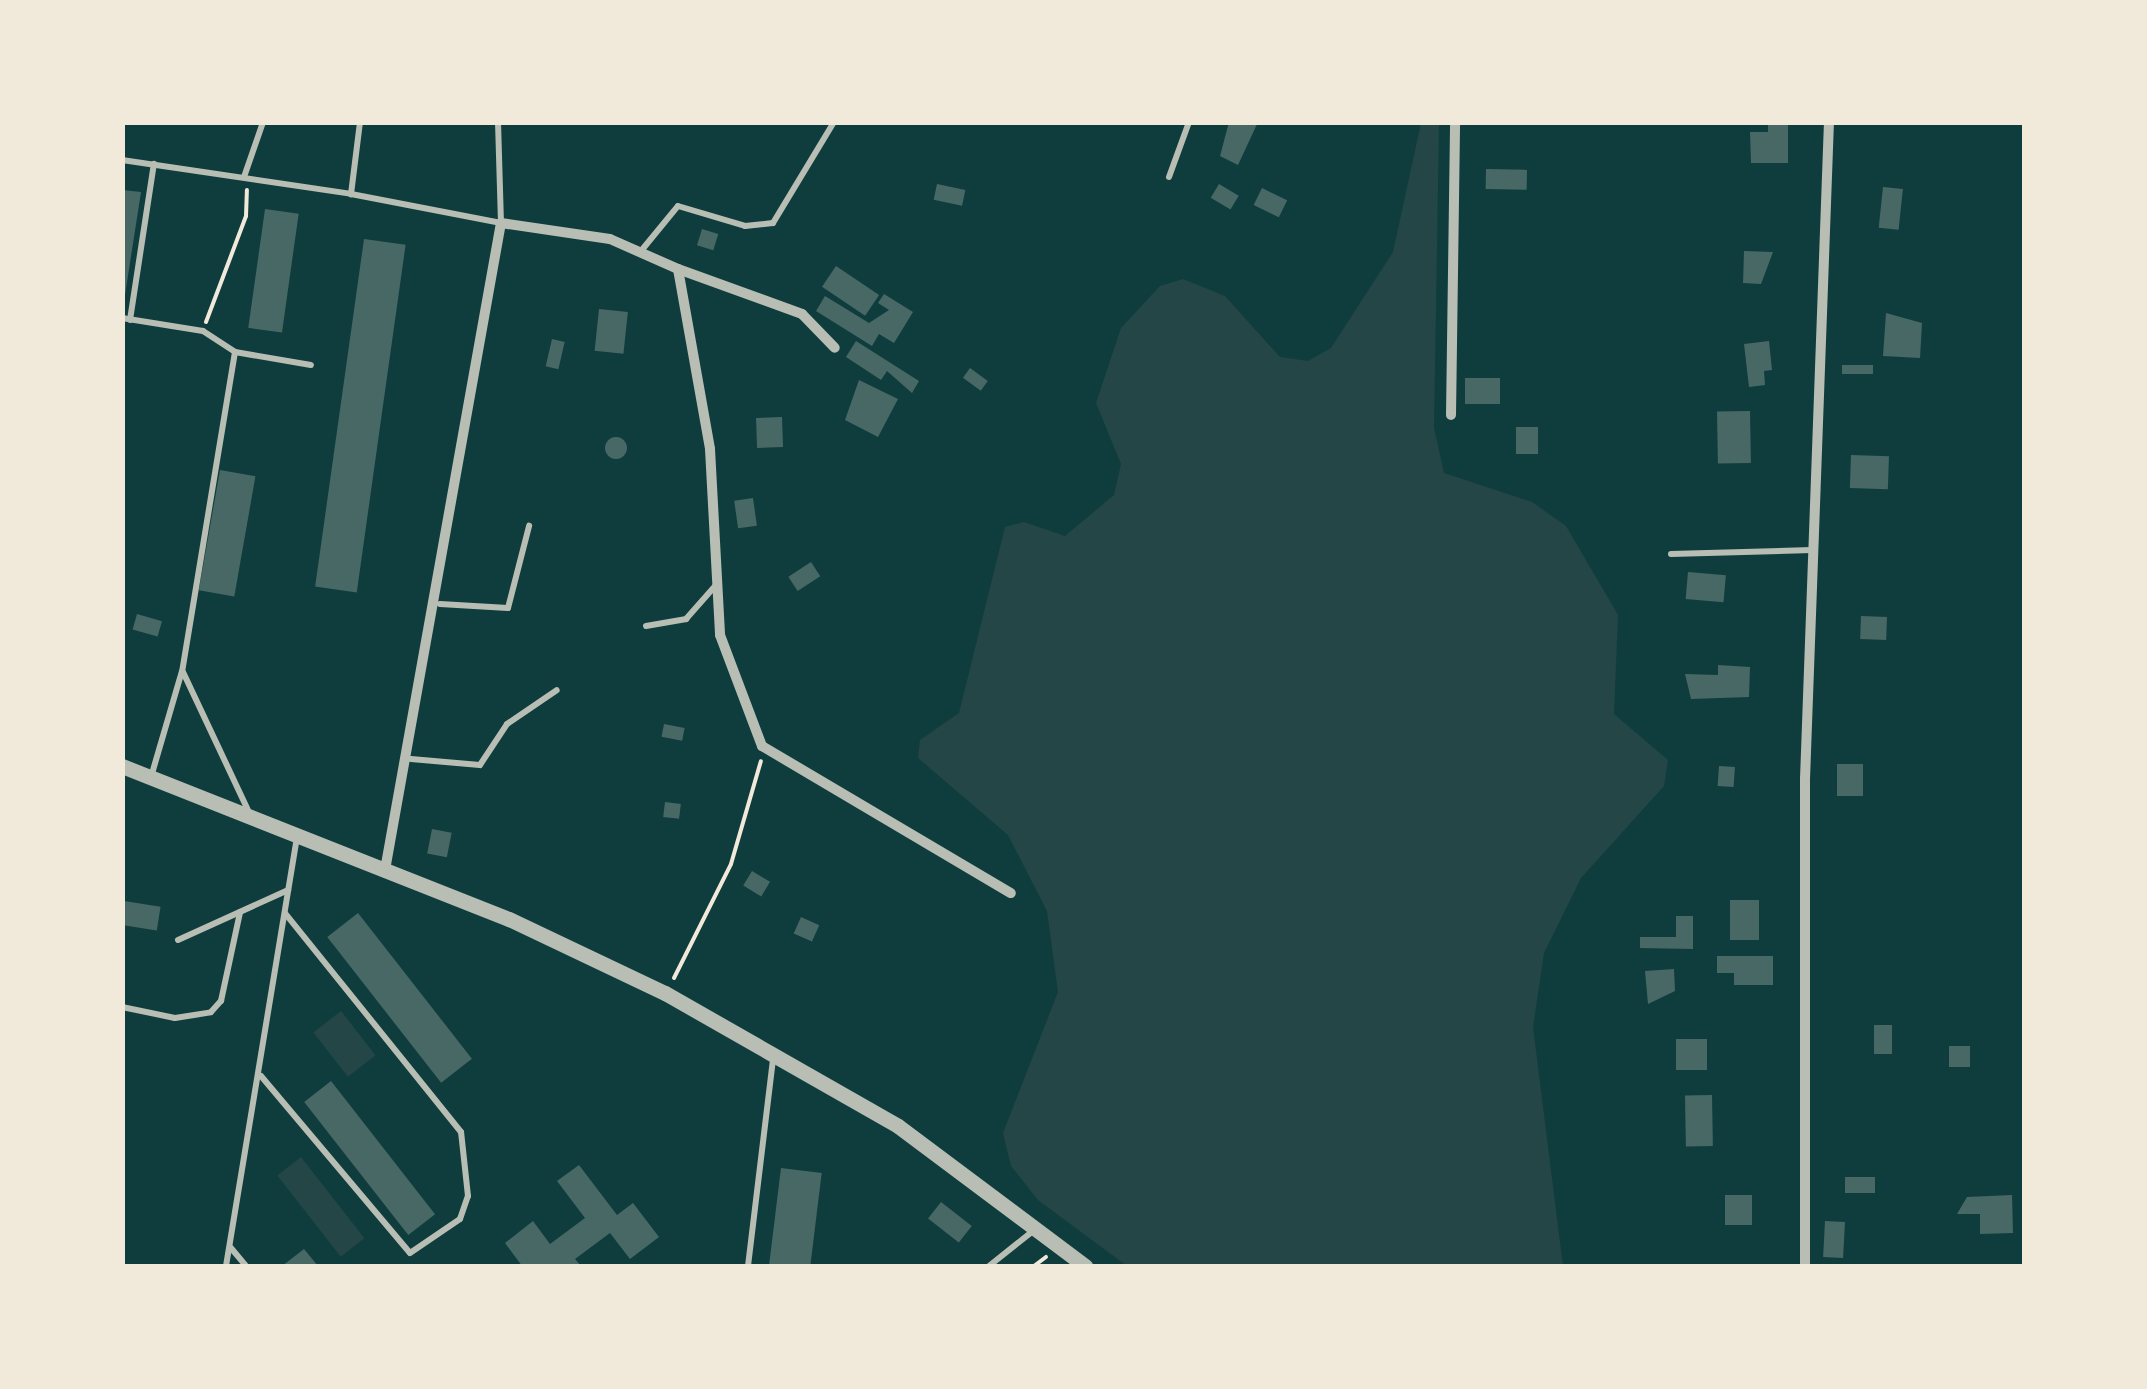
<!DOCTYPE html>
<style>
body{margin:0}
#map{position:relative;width:2147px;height:1389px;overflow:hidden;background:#0f3d3e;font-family:Barlow,sans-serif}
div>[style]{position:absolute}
.green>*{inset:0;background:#244646;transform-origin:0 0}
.building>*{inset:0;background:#486865;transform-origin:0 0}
.round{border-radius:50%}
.path>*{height:4px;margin:-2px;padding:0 2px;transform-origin:2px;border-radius:2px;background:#f1e9da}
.service>*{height:6px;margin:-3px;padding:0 3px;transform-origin:3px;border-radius:3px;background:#b8beb3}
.minor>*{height:10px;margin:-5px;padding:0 5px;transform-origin:5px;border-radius:5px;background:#b8beb3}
.tertiary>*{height:15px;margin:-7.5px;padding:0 7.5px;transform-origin:7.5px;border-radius:7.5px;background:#b8beb3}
span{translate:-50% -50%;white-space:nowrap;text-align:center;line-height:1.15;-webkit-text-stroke:8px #f1e9da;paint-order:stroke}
.frame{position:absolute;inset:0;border:125px solid #f1e9da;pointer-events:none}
</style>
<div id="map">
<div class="green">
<div style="clip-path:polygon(1421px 123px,1439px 123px,1434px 428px,1444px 473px,1532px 502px,1566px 526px,1618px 615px,1614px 714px,1668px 760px,1664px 786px,1581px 878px,1544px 953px,1533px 1027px,1563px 1266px,1127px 1266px,1038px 1200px,1011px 1166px,1003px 1133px,1058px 992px,1047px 911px,1008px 835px,918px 758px,920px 740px,959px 713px,1005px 527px,1024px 522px,1065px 536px,1114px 495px,1121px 464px,1096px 403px,1121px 328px,1160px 286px,1183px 279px,1225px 296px,1280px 357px,1308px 361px,1331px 348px,1393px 252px)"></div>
<div style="left:341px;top:1011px;width:56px;height:35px;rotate:52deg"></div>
<div style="left:301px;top:1157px;width:103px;height:30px;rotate:52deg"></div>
</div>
<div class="building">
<div style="clip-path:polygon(1229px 122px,1258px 122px,1238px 165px,1220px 156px)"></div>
<div style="clip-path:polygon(1768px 124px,1788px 124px,1788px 163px,1751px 163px,1750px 132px,1768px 132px)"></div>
<div style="left:1486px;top:169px;width:41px;height:20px;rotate:1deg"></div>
<div style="left:937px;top:184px;width:29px;height:16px;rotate:12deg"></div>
<div style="left:1219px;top:184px;width:23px;height:16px;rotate:31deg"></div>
<div style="left:1883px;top:187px;width:20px;height:41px;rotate:6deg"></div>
<div style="left:1262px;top:188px;width:28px;height:19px;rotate:26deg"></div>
<div style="clip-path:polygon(122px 190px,141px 192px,125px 295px,122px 295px)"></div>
<div style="left:265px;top:209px;width:34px;height:120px;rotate:8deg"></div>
<div style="left:702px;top:229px;width:17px;height:17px;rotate:17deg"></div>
<div style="left:364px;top:239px;width:42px;height:351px;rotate:8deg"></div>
<div style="clip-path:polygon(1744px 251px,1773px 252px,1761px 284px,1743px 283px)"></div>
<div style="left:836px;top:266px;width:52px;height:25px;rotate:34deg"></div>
<div style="clip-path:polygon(884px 294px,913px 312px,894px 343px,879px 334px,872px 346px,816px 311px,825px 296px,869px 323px,889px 310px,878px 303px)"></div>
<div style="left:599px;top:309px;width:29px;height:42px;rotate:6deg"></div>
<div style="clip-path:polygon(1886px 313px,1922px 323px,1920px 358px,1883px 356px)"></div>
<div style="left:552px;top:339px;width:13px;height:28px;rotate:13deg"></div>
<div style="clip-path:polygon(856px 341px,919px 381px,912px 393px,887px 371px,881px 380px,846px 357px)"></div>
<div style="clip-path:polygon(1769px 341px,1772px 370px,1764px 371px,1765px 385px,1749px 387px,1744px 344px)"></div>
<div style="left:1842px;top:365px;width:31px;height:9px"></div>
<div style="left:970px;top:368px;width:22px;height:12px;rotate:36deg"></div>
<div style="left:1465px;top:378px;width:35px;height:26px"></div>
<div style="clip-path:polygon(859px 380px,898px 399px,878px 437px,845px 420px)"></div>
<div style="left:1750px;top:411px;width:52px;height:33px;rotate:89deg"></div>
<div style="left:782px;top:417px;width:30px;height:26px;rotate:88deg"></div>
<div style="left:1516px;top:427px;width:22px;height:27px"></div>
<div class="round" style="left:605px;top:437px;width:22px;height:22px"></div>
<div style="left:1851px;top:455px;width:38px;height:33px;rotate:2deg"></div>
<div style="left:220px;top:470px;width:36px;height:122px;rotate:10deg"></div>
<div style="left:753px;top:498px;width:28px;height:19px;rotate:82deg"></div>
<div style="left:811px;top:562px;width:17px;height:27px;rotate:57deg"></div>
<div style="left:1688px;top:572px;width:38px;height:27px;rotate:5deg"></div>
<div style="left:137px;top:614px;width:26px;height:16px;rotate:16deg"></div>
<div style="left:1861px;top:616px;width:26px;height:23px;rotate:2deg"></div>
<div style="clip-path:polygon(1718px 665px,1750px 667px,1749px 697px,1691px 699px,1685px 674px,1718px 675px)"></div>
<div style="left:664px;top:724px;width:21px;height:13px;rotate:11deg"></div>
<div style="left:1837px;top:764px;width:26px;height:32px"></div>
<div style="left:1719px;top:766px;width:16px;height:20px;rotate:4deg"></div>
<div style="left:665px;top:802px;width:16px;height:15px;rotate:7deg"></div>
<div style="left:432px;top:829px;width:20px;height:25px;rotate:11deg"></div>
<div style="left:752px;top:871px;width:21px;height:17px;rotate:31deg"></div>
<div style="left:1730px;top:900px;width:29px;height:40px"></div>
<div style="left:124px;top:901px;width:37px;height:24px;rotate:9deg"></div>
<div style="left:358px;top:913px;width:185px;height:39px;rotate:52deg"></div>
<div style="clip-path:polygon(1676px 916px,1693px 916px,1693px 949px,1640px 948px,1640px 937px,1676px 937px)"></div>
<div style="left:801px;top:917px;width:20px;height:18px;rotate:24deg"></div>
<div style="clip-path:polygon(1717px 956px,1773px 956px,1773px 985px,1734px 985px,1734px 973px,1717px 973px)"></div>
<div style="clip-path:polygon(1674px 969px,1675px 991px,1648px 1004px,1645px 971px)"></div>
<div style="left:1874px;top:1025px;width:18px;height:29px"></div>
<div style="left:1676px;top:1039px;width:31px;height:31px"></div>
<div style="left:1970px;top:1046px;width:21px;height:21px;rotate:90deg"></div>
<div style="left:331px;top:1081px;width:169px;height:34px;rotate:52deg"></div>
<div style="left:1712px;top:1095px;width:51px;height:27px;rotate:89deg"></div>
<div style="clip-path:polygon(579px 1165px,617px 1215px,633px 1203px,659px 1237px,630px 1259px,610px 1233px,575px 1259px,581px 1266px,522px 1266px,505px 1243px,533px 1221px,550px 1244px,585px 1218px,557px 1181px)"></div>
<div style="left:781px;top:1168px;width:41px;height:99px;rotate:7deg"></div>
<div style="left:1845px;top:1177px;width:30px;height:16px"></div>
<div style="left:1725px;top:1195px;width:27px;height:30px"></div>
<div style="clip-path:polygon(2012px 1195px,2013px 1233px,1980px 1234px,1980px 1214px,1957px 1214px,1967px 1197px)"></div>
<div style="left:941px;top:1202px;width:39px;height:21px;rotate:38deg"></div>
<div style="left:1825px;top:1221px;width:20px;height:36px;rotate:3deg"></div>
<div style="clip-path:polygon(304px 1249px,318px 1266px,282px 1266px)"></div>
</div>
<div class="path">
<div style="left:206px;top:322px;width:113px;rotate:-69.3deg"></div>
<div style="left:246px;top:216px;width:26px;rotate:-88deg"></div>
<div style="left:674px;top:978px;width:127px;rotate:-63.4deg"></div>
<div style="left:731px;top:864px;width:107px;rotate:-73.8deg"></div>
<div style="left:1034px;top:1266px;width:15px;rotate:-37deg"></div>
</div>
<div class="service">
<div style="left:360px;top:122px;width:73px;rotate:97.1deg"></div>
<div style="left:351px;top:194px;width:153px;rotate:10.9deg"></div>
<div style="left:501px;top:223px;width:101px;rotate:-91.7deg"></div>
<div style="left:122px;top:160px;width:232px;rotate:8.4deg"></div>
<div style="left:244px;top:177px;width:58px;rotate:-70.9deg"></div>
<div style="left:1169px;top:177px;width:59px;rotate:-70deg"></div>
<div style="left:641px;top:251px;width:58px;rotate:-50.6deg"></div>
<div style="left:678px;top:206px;width:70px;rotate:16.6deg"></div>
<div style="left:745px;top:226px;width:28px;rotate:-6deg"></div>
<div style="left:773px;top:223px;width:118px;rotate:-58.9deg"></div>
<div style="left:122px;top:318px;width:82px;rotate:9.1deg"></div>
<div style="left:203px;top:331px;width:38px;rotate:33deg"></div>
<div style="left:235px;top:352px;width:323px;rotate:99.4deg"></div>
<div style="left:182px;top:671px;width:110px;rotate:106.3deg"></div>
<div style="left:130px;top:320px;width:158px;rotate:-81.3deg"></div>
<div style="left:235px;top:352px;width:77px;rotate:9.7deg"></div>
<div style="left:1671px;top:554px;width:141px;rotate:-1.6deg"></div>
<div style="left:440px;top:604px;width:68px;rotate:3.4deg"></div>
<div style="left:508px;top:608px;width:85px;rotate:-75.6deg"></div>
<div style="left:646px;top:626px;width:41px;rotate:-9.9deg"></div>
<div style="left:686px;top:619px;width:45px;rotate:-48.6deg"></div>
<div style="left:183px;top:672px;width:153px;rotate:64.8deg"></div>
<div style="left:411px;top:759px;width:69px;rotate:5deg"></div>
<div style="left:480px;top:765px;width:49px;rotate:-56.6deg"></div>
<div style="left:507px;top:724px;width:60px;rotate:-34.2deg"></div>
<div style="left:178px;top:940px;width:121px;rotate:-24.4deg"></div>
<div style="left:122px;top:1007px;width:54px;rotate:11.7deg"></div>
<div style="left:175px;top:1018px;width:36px;rotate:-9deg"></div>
<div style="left:211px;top:1012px;width:15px;rotate:-48deg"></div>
<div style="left:221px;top:1001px;width:91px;rotate:-77.9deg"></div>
<div style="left:261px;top:1076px;width:231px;rotate:49.9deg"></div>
<div style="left:410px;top:1253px;width:60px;rotate:-34.2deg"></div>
<div style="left:460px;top:1219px;width:24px;rotate:-71deg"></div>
<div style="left:468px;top:1196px;width:64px;rotate:-96.2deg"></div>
<div style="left:461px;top:1132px;width:280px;rotate:-128.8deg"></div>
<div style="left:231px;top:1248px;width:23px;rotate:50deg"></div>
<div style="left:226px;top:1266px;width:435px;rotate:-80.6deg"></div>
<div style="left:748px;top:1266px;width:209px;rotate:-83.1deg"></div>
<div style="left:989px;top:1266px;width:56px;rotate:-38.5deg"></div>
</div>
<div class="minor">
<div style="left:678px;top:269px;width:132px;rotate:19.9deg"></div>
<div style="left:802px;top:314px;width:47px;rotate:45.9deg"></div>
<div style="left:1451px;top:415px;width:293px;rotate:-89.2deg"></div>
<div style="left:385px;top:870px;width:657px;rotate:-79.84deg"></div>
<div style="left:501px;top:223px;width:110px;rotate:8.4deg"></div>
<div style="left:610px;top:239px;width:74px;rotate:23.8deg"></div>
<div style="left:678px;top:269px;width:183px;rotate:79.9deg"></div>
<div style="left:710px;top:449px;width:186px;rotate:86.9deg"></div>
<div style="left:720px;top:635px;width:119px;rotate:69.3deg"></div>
<div style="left:762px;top:746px;width:289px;rotate:30.6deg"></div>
<div style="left:1805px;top:1266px;width:487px;rotate:-90deg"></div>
<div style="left:1805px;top:779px;width:657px;rotate:-87.91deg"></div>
</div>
<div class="tertiary">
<div style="left:122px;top:766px;width:416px;rotate:21.6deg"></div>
<div style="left:509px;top:919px;width:173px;rotate:25.4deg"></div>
<div style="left:665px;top:993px;width:268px;rotate:29.7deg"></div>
<div style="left:898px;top:1126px;width:234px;rotate:36.8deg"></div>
</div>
<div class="frame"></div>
</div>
